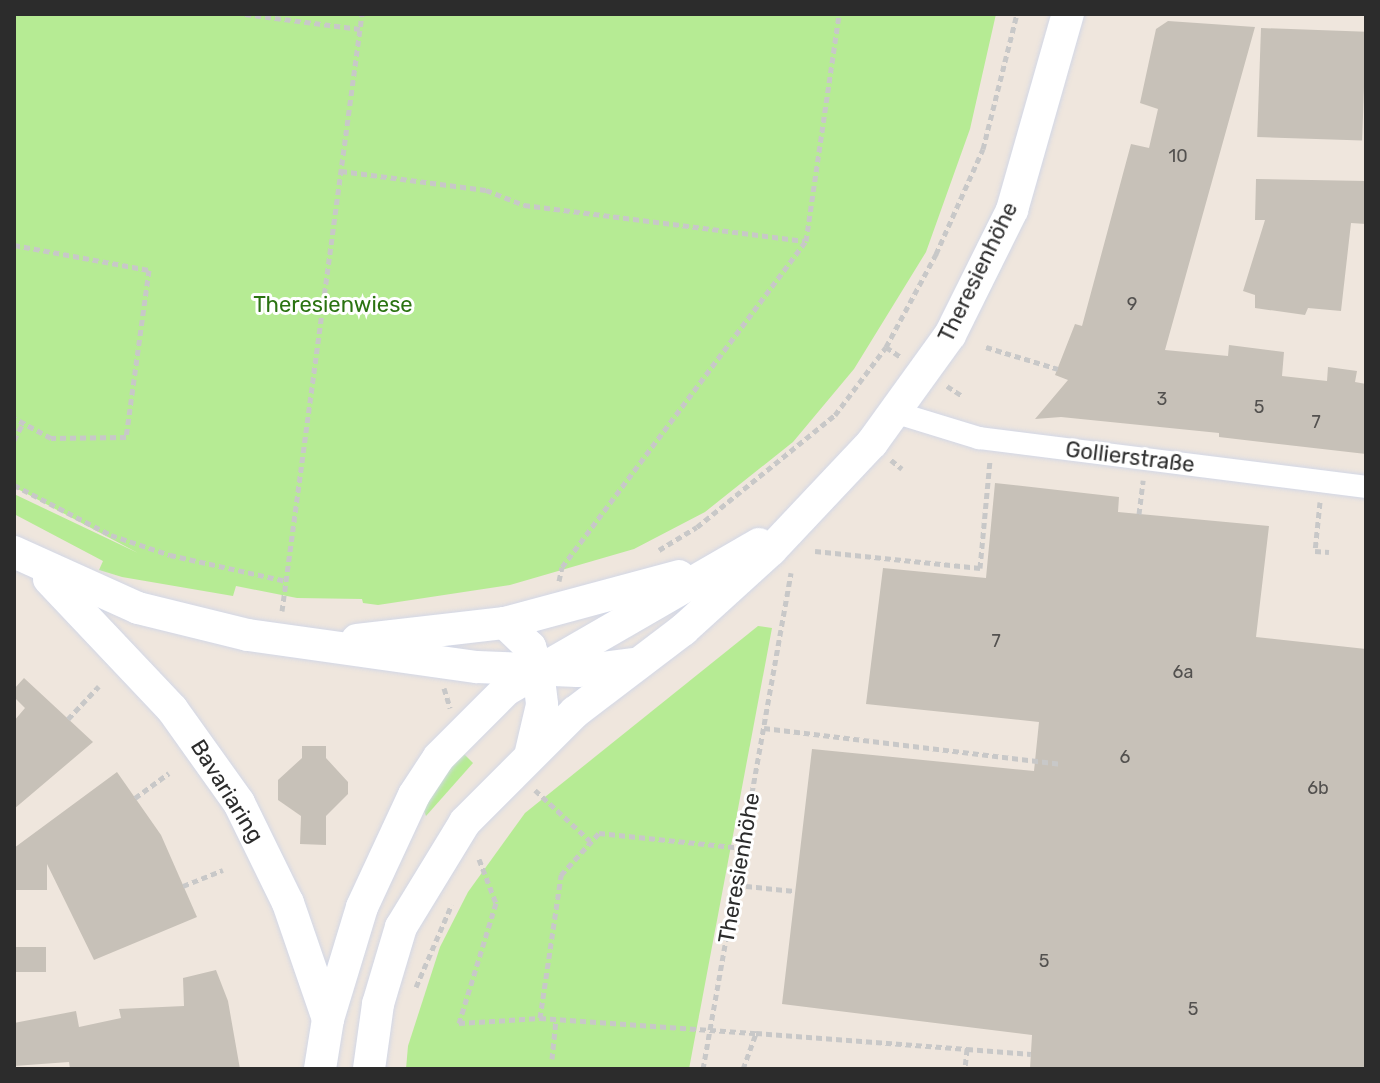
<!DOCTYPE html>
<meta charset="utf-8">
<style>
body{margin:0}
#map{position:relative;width:1380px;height:1083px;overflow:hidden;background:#efe6dd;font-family:Rubik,sans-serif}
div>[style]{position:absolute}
.green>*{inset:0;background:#b6eb94}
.building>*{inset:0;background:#c7c1b8;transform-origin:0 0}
.path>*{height:5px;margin-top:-2.5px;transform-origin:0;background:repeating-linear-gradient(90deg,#c8c8c8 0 6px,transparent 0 10px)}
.roads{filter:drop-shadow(0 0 2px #d2d7e6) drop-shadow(0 0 2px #d2d7e6)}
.street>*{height:22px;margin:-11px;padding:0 11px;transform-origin:11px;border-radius:11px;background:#fff}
.secondary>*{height:32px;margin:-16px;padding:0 16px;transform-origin:16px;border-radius:16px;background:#fff}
span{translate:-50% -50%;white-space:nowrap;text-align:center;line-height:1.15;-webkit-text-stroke:6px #fff;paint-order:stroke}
.number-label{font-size:18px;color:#53514f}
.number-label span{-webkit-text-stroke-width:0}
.street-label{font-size:22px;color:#2c2c2c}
.park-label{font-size:22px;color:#2b7312}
.frame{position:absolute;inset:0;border:16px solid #2c2c2c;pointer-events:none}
</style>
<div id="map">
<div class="green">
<div style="clip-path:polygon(14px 14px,996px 14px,970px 129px,926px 252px,854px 369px,793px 442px,705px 512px,634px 549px,510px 585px,378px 605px,363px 603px,362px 599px,297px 598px,236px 586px,233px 596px,122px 577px,99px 570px,103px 561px,14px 514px,14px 494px,138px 553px,14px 487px)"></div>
<div style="clip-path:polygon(758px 626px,772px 628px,689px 1069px,406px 1069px,408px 1046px,440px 947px,468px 892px,525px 813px)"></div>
<div style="clip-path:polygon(461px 751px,473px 763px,426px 816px,423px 808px)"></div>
</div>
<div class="building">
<div style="clip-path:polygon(1168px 21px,1255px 27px,1165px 350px,1228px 356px,1229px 345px,1284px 352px,1282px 376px,1327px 381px,1328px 367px,1357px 371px,1355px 382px,1366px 384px,1366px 454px,1219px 437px,1219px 433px,1061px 417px,1035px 419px,1068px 380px,1055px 375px,1075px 324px,1082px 326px,1131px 144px,1149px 148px,1158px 109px,1140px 103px,1156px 29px)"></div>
<div style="left:1261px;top:28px;width:105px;height:109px;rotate:2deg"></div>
<div style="clip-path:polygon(1256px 179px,1366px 181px,1366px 224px,1351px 223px,1341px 311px,1308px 308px,1305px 315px,1255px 308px,1255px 295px,1243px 291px,1265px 220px,1255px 220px)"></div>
<div style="clip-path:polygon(995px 483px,1119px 497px,1118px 512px,1269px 526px,1256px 637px,1366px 649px,1366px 1069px,1030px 1069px,1032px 1035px,782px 1004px,812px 749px,1034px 771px,1039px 722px,866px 704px,883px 568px,986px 578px)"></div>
<div style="clip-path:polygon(24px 678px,93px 742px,14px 809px,14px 721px,25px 708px,14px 697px,14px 689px)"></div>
<div style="clip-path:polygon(302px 746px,326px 746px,326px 758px,348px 782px,348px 794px,326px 816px,326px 845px,300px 844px,301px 816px,278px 800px,278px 780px,302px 758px)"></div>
<div style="clip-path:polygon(117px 772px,161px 835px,197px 917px,94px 960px,47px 864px,47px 890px,14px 890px,14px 848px)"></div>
<div style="left:14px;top:947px;width:32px;height:25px"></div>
<div style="clip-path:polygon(216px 970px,228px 1001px,240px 1069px,70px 1069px,69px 1062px,14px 1066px,14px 1023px,76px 1011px,79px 1027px,121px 1018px,119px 1009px,184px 1006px,183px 978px)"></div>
</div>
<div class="path">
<div style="left:245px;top:14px;width:116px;rotate:7.4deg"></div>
<div style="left:341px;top:171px;width:146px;rotate:7.5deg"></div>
<div style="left:486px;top:190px;width:41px;rotate:21.5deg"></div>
<div style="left:524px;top:205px;width:283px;rotate:7.3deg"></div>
<div style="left:14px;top:245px;width:137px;rotate:10.5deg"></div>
<div style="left:149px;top:270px;width:169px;rotate:97.8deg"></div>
<div style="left:126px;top:437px;width:75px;rotate:179.2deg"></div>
<div style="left:51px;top:438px;width:42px;rotate:-151.6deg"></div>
<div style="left:886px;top:347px;width:18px;rotate:34deg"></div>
<div style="left:986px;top:347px;width:75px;rotate:17deg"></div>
<div style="left:947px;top:386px;width:17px;rotate:33deg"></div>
<div style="left:14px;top:440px;width:19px;rotate:-62deg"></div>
<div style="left:891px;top:460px;width:14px;rotate:39deg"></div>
<div style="left:14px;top:485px;width:109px;rotate:27.3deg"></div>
<div style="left:111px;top:535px;width:62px;rotate:18.7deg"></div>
<div style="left:170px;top:555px;width:119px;rotate:12.6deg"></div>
<div style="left:1320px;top:502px;width:49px;rotate:95.8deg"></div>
<div style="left:1315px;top:551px;width:14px;rotate:4deg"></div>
<div style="left:1139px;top:514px;width:34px;rotate:-83deg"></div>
<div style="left:659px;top:550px;width:44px;rotate:-31.2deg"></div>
<div style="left:697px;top:527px;width:178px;rotate:-39.1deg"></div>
<div style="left:835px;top:415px;width:85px;rotate:-53.1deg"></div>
<div style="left:886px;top:347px;width:106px;rotate:-61.7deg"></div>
<div style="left:936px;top:254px;width:115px;rotate:-65.9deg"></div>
<div style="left:983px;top:149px;width:139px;rotate:-75.9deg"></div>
<div style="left:815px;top:551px;width:166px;rotate:5.9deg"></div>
<div style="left:980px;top:568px;width:108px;rotate:-84.7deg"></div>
<div style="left:559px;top:581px;width:14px;rotate:-78deg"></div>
<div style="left:562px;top:567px;width:407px;rotate:-53.2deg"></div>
<div style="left:806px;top:241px;width:229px;rotate:-81.7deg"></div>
<div style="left:282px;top:611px;width:602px;rotate:-82.37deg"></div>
<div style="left:444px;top:688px;width:21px;rotate:73deg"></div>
<div style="left:68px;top:719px;width:45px;rotate:-46.8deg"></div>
<div style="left:764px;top:728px;width:300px;rotate:6.9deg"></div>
<div style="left:535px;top:790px;width:75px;rotate:42.8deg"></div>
<div style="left:135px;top:798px;width:42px;rotate:-36.3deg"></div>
<div style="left:479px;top:859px;width:47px;rotate:68.9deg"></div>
<div style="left:496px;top:903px;width:126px;rotate:107.1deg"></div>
<div style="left:459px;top:1023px;width:81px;rotate:-3.5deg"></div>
<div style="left:540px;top:1018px;width:145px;rotate:-81.6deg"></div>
<div style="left:561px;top:875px;width:57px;rotate:-47.9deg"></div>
<div style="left:599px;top:833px;width:145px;rotate:5.9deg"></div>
<div style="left:736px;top:885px;width:59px;rotate:5.8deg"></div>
<div style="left:183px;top:886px;width:43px;rotate:-21.8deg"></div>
<div style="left:416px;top:987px;width:90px;rotate:-66.6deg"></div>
<div style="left:540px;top:1018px;width:217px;rotate:4deg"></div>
<div style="left:967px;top:1049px;width:64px;rotate:4.5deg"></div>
<div style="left:552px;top:1059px;width:40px;rotate:-84.3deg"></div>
<div style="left:703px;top:1069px;width:504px;rotate:-79.94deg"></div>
<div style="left:743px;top:1069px;width:38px;rotate:-70deg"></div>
<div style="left:756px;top:1033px;width:212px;rotate:4.3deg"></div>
<div style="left:967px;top:1049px;width:20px;rotate:96deg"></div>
</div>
<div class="roads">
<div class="street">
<div style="left:897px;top:413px;width:86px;rotate:17deg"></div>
<div style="left:979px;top:438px;width:390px;rotate:7.2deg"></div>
</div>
<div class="secondary">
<div style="left:14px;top:552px;width:136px;rotate:24.3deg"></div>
<div style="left:138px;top:608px;width:113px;rotate:13.8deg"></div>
<div style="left:248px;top:635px;width:231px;rotate:8deg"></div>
<div style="left:477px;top:667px;width:101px;rotate:2.3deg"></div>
<div style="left:578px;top:671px;width:55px;rotate:-7.3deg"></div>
<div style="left:49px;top:579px;width:179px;rotate:46.6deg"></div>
<div style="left:172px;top:709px;width:115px;rotate:54.5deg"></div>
<div style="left:239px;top:803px;width:111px;rotate:63.9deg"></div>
<div style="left:288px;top:903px;width:123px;rotate:71deg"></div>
<div style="left:505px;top:623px;width:35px;rotate:44deg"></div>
<div style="left:530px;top:647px;width:25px;rotate:72deg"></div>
<div style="left:538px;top:671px;width:34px;rotate:83deg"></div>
<div style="left:542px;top:705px;width:48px;rotate:103.2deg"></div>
<div style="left:357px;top:640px;width:149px;rotate:-6.6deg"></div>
<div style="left:505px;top:623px;width:180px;rotate:-15.1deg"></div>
<div style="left:320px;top:1069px;width:51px;rotate:-80.9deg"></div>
<div style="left:328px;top:1019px;width:117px;rotate:-73.1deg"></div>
<div style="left:362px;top:907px;width:123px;rotate:-65.1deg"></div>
<div style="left:414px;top:795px;width:45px;rotate:-56.7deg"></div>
<div style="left:439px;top:757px;width:95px;rotate:-45deg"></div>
<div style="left:506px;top:690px;width:292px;rotate:-30deg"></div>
<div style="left:369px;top:1069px;width:66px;rotate:-82.1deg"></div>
<div style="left:378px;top:1004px;width:80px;rotate:-73.4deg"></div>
<div style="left:401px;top:927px;width:123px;rotate:-58.6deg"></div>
<div style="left:465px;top:822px;width:156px;rotate:-45deg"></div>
<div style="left:575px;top:712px;width:136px;rotate:-37.2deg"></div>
<div style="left:683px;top:630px;width:119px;rotate:-42.3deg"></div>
<div style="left:771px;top:550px;width:147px;rotate:-46.7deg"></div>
<div style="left:872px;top:443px;width:133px;rotate:-54.2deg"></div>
<div style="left:950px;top:335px;width:140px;rotate:-63.6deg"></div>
<div style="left:1012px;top:210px;width:204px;rotate:-74.1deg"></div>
</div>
</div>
<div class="number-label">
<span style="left:1178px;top:156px">10</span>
<span style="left:1132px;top:304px">9</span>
<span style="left:1162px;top:399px">3</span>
<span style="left:1259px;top:407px">5</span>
<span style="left:1316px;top:422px">7</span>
<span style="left:996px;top:641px">7</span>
<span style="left:1183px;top:672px">6a</span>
<span style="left:1125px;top:757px">6</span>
<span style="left:1318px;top:788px">6b</span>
<span style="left:1044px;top:961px">5</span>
<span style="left:1193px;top:1009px">5</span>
</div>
<div class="street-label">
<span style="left:978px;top:272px;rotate:-64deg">Theresienhöhe</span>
<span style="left:1130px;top:457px;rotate:7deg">Gollierstraße</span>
<span style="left:227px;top:791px;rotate:58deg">Bavariaring</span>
<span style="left:739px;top:868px;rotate:-80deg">Theresienhöhe</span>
</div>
<div class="park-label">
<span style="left:333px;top:305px">Theresienwiese</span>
</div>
<div class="frame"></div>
</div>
